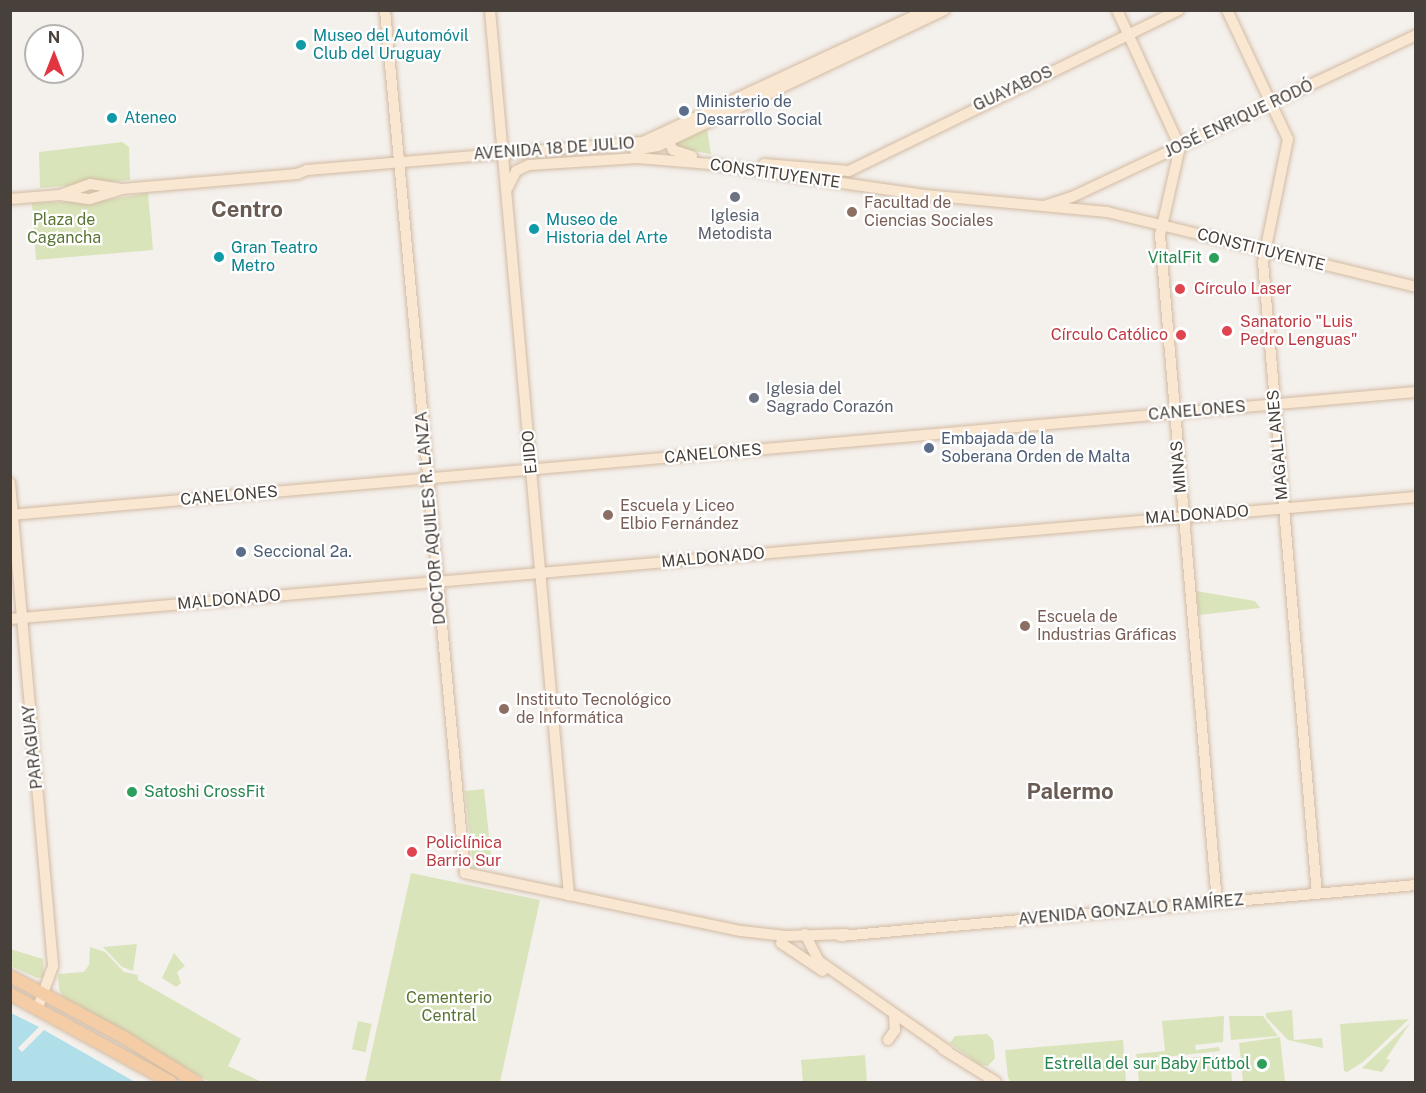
<!DOCTYPE html>
<meta charset="utf-8">
<style>
body{margin:0}
#map{position:relative;width:1426px;height:1093px;overflow:hidden;background:#f4f0ec;font-family:"Public Sans",sans-serif}
div>[style]{position:absolute}
.green>*{inset:0;background:#dae4ba;transform-origin:0 0}
.water>*{inset:0;background:#b0dee9}
.roads{filter:drop-shadow(0 0 2px #d2bba3) drop-shadow(0 0 2px #d2bba3)}
.secondary>*{height:10px;margin:-5px;padding:0 5px;transform-origin:5px;border-radius:5px;background:#f9e7d1}
.primary>*{height:12px;margin:-6px;padding:0 6px;transform-origin:6px;border-radius:6px;background:#f4cda6}
.dots>*{width:16px;height:16px;translate:-50% -50%;box-sizing:border-box;border:3px solid #fff;border-radius:50%}
span{translate:-50% -50%;white-space:nowrap;text-align:center;line-height:1.15;-webkit-text-stroke:4.5px #fff;paint-order:stroke}
.culture-label{font-size:16px;color:#0d838f}
.left{translate:0 -50%;text-align:left}
.street-label{font-size:16px;color:#48403a}
.service-label{font-size:16px;color:#4e5e75}
.education-label{font-size:16px;color:#785e54}
.worship-label{font-size:16px;color:#5b616d}
.park-label{font-size:16px;color:#5a7433}
.leisure-label{font-size:16px;color:#27864d}
.right{translate:-100% -50%;text-align:right}
.health-label{font-size:16px;color:#be3a42}
.district-label{font-size:22px;color:#6a5b53;font-weight:700}
.frame{position:absolute;inset:0;border:12px solid #48403a;pointer-events:none}
.north{position:absolute;left:24px;top:24px;width:60px;height:60px;box-sizing:border-box;background:#fff;border:2px solid #b6b3b0;border-radius:50%;rotate:0deg;font-size:16px;font-weight:700;line-height:24px;text-align:center;color:#48403a}
.north::after{content:'';display:block;margin:auto;width:21px;height:27px;background:#e3353f;clip-path:polygon(50% 0,100% 100%,50% 72%,0 100%)}
</style>
<div id="map">
<div class="green">
<div style="clip-path:polygon(707px 129px,711px 154px,677px 148px,677px 143px)"></div>
<div style="clip-path:polygon(122px 142px,129px 147px,130px 180px,40px 188px,39px 152px)"></div>
<div style="clip-path:polygon(148px 193px,153px 250px,36px 260px,32px 203px,100px 201px)"></div>
<div style="clip-path:polygon(1196px 591px,1255px 601px,1260px 608px,1199px 615px)"></div>
<div style="left:484px;top:789px;width:78px;height:19px;rotate:84deg"></div>
<div style="clip-path:polygon(411px 873px,540px 900px,500px 1082px,365px 1082px)"></div>
<div style="clip-path:polygon(137px 944px,133px 971px,122px 967px,103px 947px)"></div>
<div style="clip-path:polygon(90px 947px,105px 952px,124px 972px,138px 975px,138px 980px,241px 1039px,228px 1066px,262px 1082px,210px 1082px,63px 997px,59px 989px,58px 974px,84px 972px,89px 965px)"></div>
<div style="clip-path:polygon(10px 949px,43px 959px,44px 977px,37px 978px,11px 966px)"></div>
<div style="clip-path:polygon(174px 953px,185px 966px,177px 972px,181px 983px,176px 987px,162px 978px)"></div>
<div style="clip-path:polygon(1292px 1010px,1294px 1040px,1322px 1038px,1323px 1048px,1288px 1040px,1266px 1017px,1266px 1013px)"></div>
<div style="clip-path:polygon(1224px 1016px,1223px 1042px,1195px 1045px,1196px 1050px,1219px 1047px,1220px 1051px,1137px 1060px,1136px 1054px,1165px 1051px,1162px 1021px)"></div>
<div style="clip-path:polygon(1229px 1016px,1263px 1016px,1278px 1036px,1231px 1040px)"></div>
<div style="clip-path:polygon(1409px 1019px,1363px 1062px,1347px 1072px,1344px 1071px,1340px 1024px)"></div>
<div style="left:358px;top:1021px;width:14px;height:29px;rotate:12deg"></div>
<div style="clip-path:polygon(1410px 1023px,1386px 1059px,1390px 1060px,1382px 1072px,1362px 1068px)"></div>
<div style="clip-path:polygon(987px 1034px,993px 1040px,995px 1058px,988px 1066px,980px 1065px,950px 1043px,955px 1036px)"></div>
<div style="clip-path:polygon(1280px 1037px,1285px 1082px,1243px 1082px,1239px 1043px)"></div>
<div style="clip-path:polygon(1123px 1040px,1126px 1082px,1011px 1082px,1008px 1078px,1005px 1050px)"></div>
<div style="clip-path:polygon(865px 1055px,867px 1082px,803px 1082px,801px 1060px)"></div>
<div style="clip-path:polygon(1222px 1055px,1227px 1065px,1231px 1066px,1232px 1082px,1139px 1082px,1137px 1062px)"></div>
</div>
<div class="water">
<div style="clip-path:polygon(11px 1013px,39px 1027px,18px 1048px,22px 1052px,44px 1030px,135px 1082px,11px 1082px)"></div>
</div>
<div class="roads">
<div class="secondary">
<div style="left:385px;top:10px;width:867px;rotate:84.7deg"></div>
<div style="left:465px;top:873px;width:282px;rotate:11.9deg"></div>
<div style="left:741px;top:931px;width:45px;rotate:6.3deg"></div>
<div style="left:786px;top:936px;width:60px;rotate:-1.9deg"></div>
<div style="left:490px;top:10px;width:889px;rotate:84.9deg"></div>
<div style="left:1117px;top:10px;width:151px;rotate:65.3deg"></div>
<div style="left:1180px;top:147px;width:90px;rotate:102.8deg"></div>
<div style="left:1160px;top:235px;width:669px;rotate:85.12deg"></div>
<div style="left:1227px;top:10px;width:143px;rotate:64.7deg"></div>
<div style="left:1288px;top:139px;width:126px;rotate:101.5deg"></div>
<div style="left:1263px;top:262px;width:634px;rotate:85.12deg"></div>
<div style="left:665px;top:135px;width:17px;rotate:62deg"></div>
<div style="left:673px;top:150px;width:20px;rotate:18deg"></div>
<div style="left:635px;top:150px;width:23px;rotate:-10deg"></div>
<div style="left:658px;top:146px;width:317px;rotate:-25.4deg"></div>
<div style="left:764px;top:164px;width:85px;rotate:4.7deg"></div>
<div style="left:849px;top:171px;width:367px;rotate:-26deg"></div>
<div style="left:507px;top:189px;width:20px;rotate:-63deg"></div>
<div style="left:516px;top:171px;width:14px;rotate:-25deg"></div>
<div style="left:529px;top:165px;width:109px;rotate:-3.7deg"></div>
<div style="left:638px;top:158px;width:72px;rotate:4.8deg"></div>
<div style="left:710px;top:164px;width:217px;rotate:8.2deg"></div>
<div style="left:925px;top:195px;width:183px;rotate:5.3deg"></div>
<div style="left:1107px;top:212px;width:318px;rotate:13.6deg"></div>
<div style="left:60px;top:195px;width:32px;rotate:-20deg"></div>
<div style="left:90px;top:184px;width:32px;rotate:9deg"></div>
<div style="left:10px;top:199px;width:50px;rotate:-4.6deg"></div>
<div style="left:60px;top:195px;width:30px;rotate:8deg"></div>
<div style="left:90px;top:199px;width:34px;rotate:-17deg"></div>
<div style="left:122px;top:189px;width:176px;rotate:-4.9deg"></div>
<div style="left:297px;top:174px;width:11px;rotate:-22deg"></div>
<div style="left:307px;top:170px;width:337px;rotate:-4.8deg"></div>
<div style="left:643px;top:142px;width:313px;rotate:-24.9deg"></div>
<div style="left:1047px;top:205px;width:26px;rotate:-18deg"></div>
<div style="left:1072px;top:197px;width:380px;rotate:-25.2deg"></div>
<div style="left:10px;top:483px;width:485px;rotate:84.9deg"></div>
<div style="left:53px;top:966px;width:44px;rotate:110.1deg"></div>
<div style="left:10px;top:515px;width:1411px;rotate:-5deg"></div>
<div style="left:10px;top:619px;width:1411px;rotate:-4.96deg"></div>
<div style="left:805px;top:934px;width:30px;rotate:63deg"></div>
<div style="left:819px;top:961px;width:157px;rotate:34.9deg"></div>
<div style="left:840px;top:936px;width:578px;rotate:-5.06deg"></div>
<div style="left:781px;top:943px;width:50px;rotate:33.7deg"></div>
<div style="left:888px;top:1040px;width:12px;rotate:-55deg"></div>
<div style="left:895px;top:1030px;width:15px;rotate:-94deg"></div>
<div style="left:943px;top:1049px;width:62px;rotate:31.9deg"></div>
</div>
<div class="primary">
<div style="left:10px;top:976px;width:131px;rotate:28.3deg"></div>
<div style="left:125px;top:1038px;width:84px;rotate:31.8deg"></div>
<div style="left:10px;top:994px;width:183px;rotate:28.7deg"></div>
</div>
</div>
<div class="dots">
<div style="left:301px;top:45px;background:#0f9aa8"></div>
<div style="left:684px;top:111px;background:#5c6f8a"></div>
<div style="left:112px;top:118px;background:#0f9aa8"></div>
<div style="left:735px;top:197px;background:#6b7280"></div>
<div style="left:852px;top:212px;background:#8d6e63"></div>
<div style="left:534px;top:229px;background:#0f9aa8"></div>
<div style="left:219px;top:257px;background:#0f9aa8"></div>
<div style="left:1214px;top:258px;background:#2e9e5b"></div>
<div style="left:1180px;top:289px;background:#e0444e"></div>
<div style="left:1227px;top:331px;background:#e0444e"></div>
<div style="left:1181px;top:335px;background:#e0444e"></div>
<div style="left:754px;top:398px;background:#6b7280"></div>
<div style="left:929px;top:448px;background:#5c6f8a"></div>
<div style="left:608px;top:515px;background:#8d6e63"></div>
<div style="left:241px;top:552px;background:#5c6f8a"></div>
<div style="left:1025px;top:626px;background:#8d6e63"></div>
<div style="left:504px;top:709px;background:#8d6e63"></div>
<div style="left:132px;top:792px;background:#2e9e5b"></div>
<div style="left:412px;top:852px;background:#e0444e"></div>
<div style="left:1262px;top:1064px;background:#2e9e5b"></div>
</div>
<div class="culture-label">
<span class="left" style="left:313px;top:45px">Museo del Automóvil<br>Club del Uruguay</span>
<span class="left" style="left:124px;top:118px">Ateneo</span>
<span class="left" style="left:546px;top:229px">Museo de<br>Historia del Arte</span>
<span class="left" style="left:231px;top:257px">Gran Teatro<br>Metro</span>
</div>
<div class="street-label">
<span style="left:1013px;top:89px;rotate:-25deg">GUAYABOS</span>
<span style="left:1239px;top:119px;rotate:-25deg">JOSÉ ENRIQUE RODÓ</span>
<span style="left:554px;top:149px;rotate:-4deg">AVENIDA 18 DE JULIO</span>
<span style="left:775px;top:174px;rotate:8deg">CONSTITUYENTE</span>
<span style="left:1261px;top:250px;rotate:14deg">CONSTITUYENTE</span>
<span style="left:1197px;top:411px;rotate:-5deg">CANELONES</span>
<span style="left:1278px;top:445px;rotate:-95deg">MAGALLANES</span>
<span style="left:530px;top:452px;rotate:-95deg">EJIDO</span>
<span style="left:713px;top:454px;rotate:-5deg">CANELONES</span>
<span style="left:1179px;top:467px;rotate:-95deg">MINAS</span>
<span style="left:229px;top:496px;rotate:-5deg">CANELONES</span>
<span style="left:1197px;top:515px;rotate:-4deg">MALDONADO</span>
<span style="left:431px;top:518px;rotate:-95deg">DOCTOR AQUILES R. LANZA</span>
<span style="left:713px;top:558px;rotate:-5deg">MALDONADO</span>
<span style="left:229px;top:600px;rotate:-5deg">MALDONADO</span>
<span style="left:33px;top:747px;rotate:-96deg">PARAGUAY</span>
<span style="left:1131px;top:910px;rotate:-5deg">AVENIDA GONZALO RAMÍREZ</span>
</div>
<div class="service-label">
<span class="left" style="left:696px;top:111px">Ministerio de<br>Desarrollo Social</span>
<span class="left" style="left:941px;top:448px">Embajada de la<br>Soberana Orden de Malta</span>
<span class="left" style="left:253px;top:552px">Seccional 2a.</span>
</div>
<div class="education-label">
<span class="left" style="left:864px;top:212px">Facultad de<br>Ciencias Sociales</span>
<span class="left" style="left:620px;top:515px">Escuela y Liceo<br>Elbio Fernández</span>
<span class="left" style="left:1037px;top:626px">Escuela de<br>Industrias Gráficas</span>
<span class="left" style="left:516px;top:709px">Instituto Tecnológico<br>de Informática</span>
</div>
<div class="worship-label">
<span style="left:735px;top:225px">Iglesia<br>Metodista</span>
<span class="left" style="left:766px;top:398px">Iglesia del<br>Sagrado Corazón</span>
</div>
<div class="park-label">
<span style="left:64px;top:229px">Plaza de<br>Cagancha</span>
<span style="left:449px;top:1007px">Cementerio<br>Central</span>
</div>
<div class="leisure-label">
<span class="right" style="left:1202px;top:258px">VitalFit</span>
<span class="left" style="left:144px;top:792px">Satoshi CrossFit</span>
<span class="right" style="left:1250px;top:1064px">Estrella del sur Baby Fútbol</span>
</div>
<div class="health-label">
<span class="left" style="left:1194px;top:289px">Círculo Laser</span>
<span class="left" style="left:1240px;top:331px">Sanatorio "Luis<br>Pedro Lenguas"</span>
<span class="right" style="left:1168px;top:335px">Círculo Católico</span>
<span class="left" style="left:426px;top:852px">Policlínica<br>Barrio Sur</span>
</div>
<div class="district-label">
<span style="left:247px;top:210px">Centro</span>
<span style="left:1070px;top:792px">Palermo</span>
</div>
<div class="frame"></div>
<div class="north">N</div>
</div>
